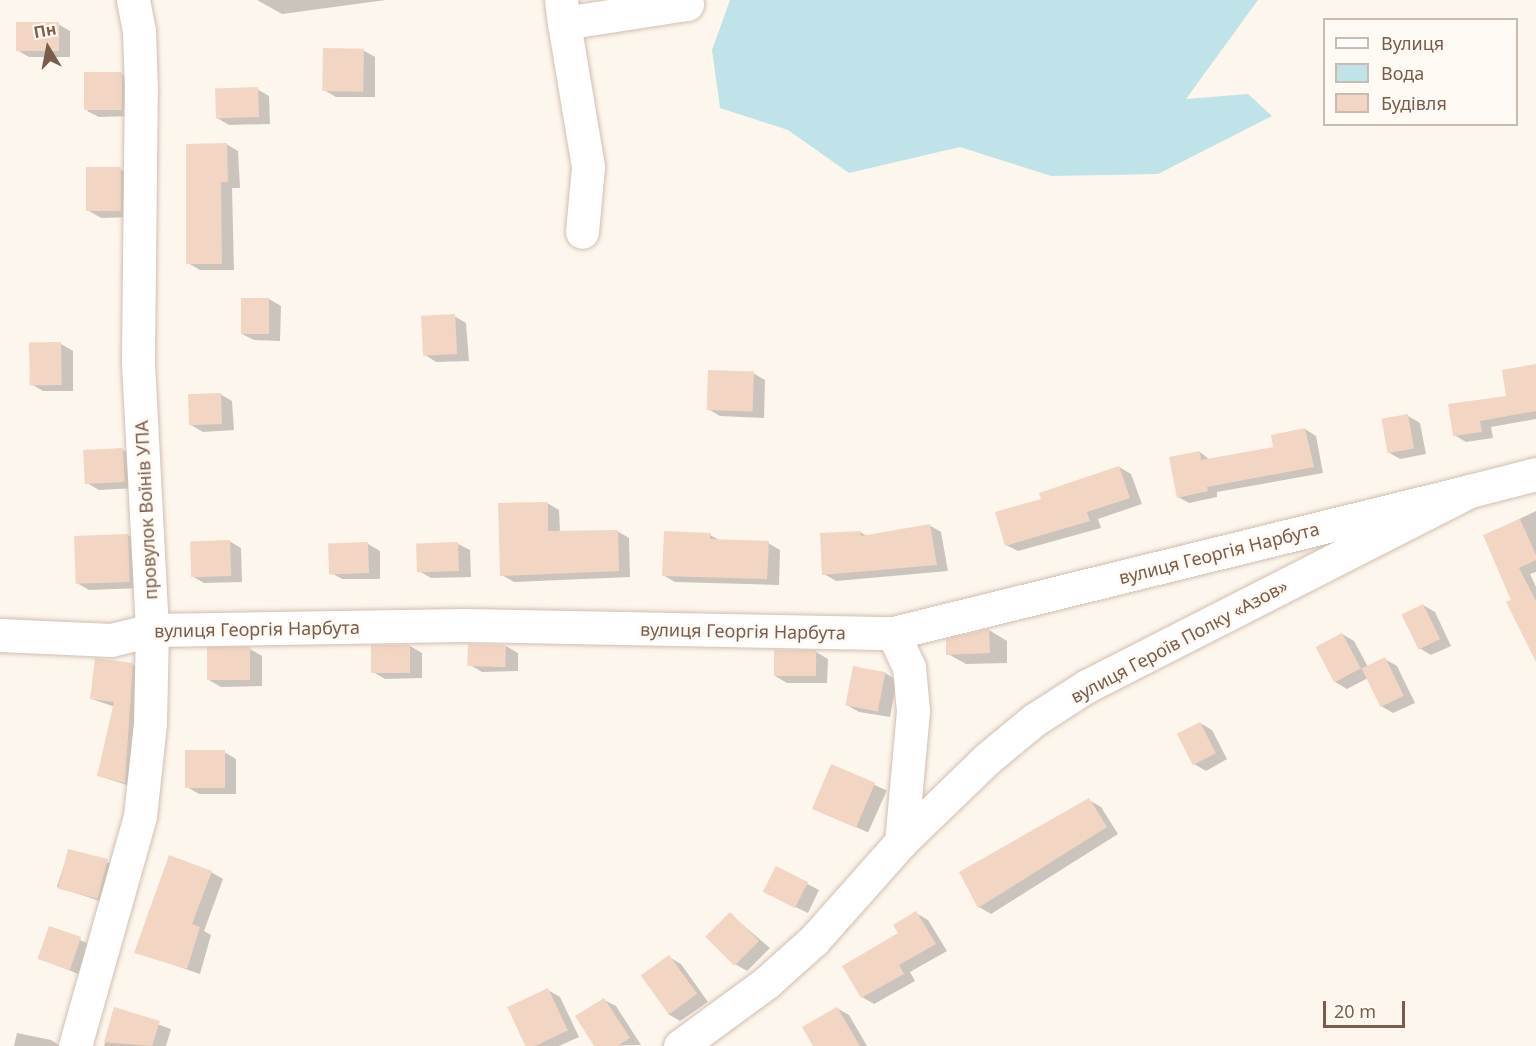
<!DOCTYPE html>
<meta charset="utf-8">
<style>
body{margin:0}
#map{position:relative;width:1536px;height:1046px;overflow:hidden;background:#fdf6ec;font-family:"Noto Sans",sans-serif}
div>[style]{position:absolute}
.water>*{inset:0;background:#bfe3e8}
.shadow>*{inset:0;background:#0003;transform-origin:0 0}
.building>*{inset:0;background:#f3d5c3;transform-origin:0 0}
.roads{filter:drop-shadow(0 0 2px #d1beb0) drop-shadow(0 0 2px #d1beb0)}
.minor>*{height:33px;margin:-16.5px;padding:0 16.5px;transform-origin:16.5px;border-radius:16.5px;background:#fff}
span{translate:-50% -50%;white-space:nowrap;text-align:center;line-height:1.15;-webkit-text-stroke:5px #fffaf3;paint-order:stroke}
.street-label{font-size:18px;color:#7a5c4d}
.legend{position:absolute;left:1323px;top:18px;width:195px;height:108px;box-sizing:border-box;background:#fffaf3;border:2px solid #cabbb1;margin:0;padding:8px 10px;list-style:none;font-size:18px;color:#7a5c4d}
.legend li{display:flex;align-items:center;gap:12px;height:30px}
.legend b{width:30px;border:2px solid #cabbb1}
.north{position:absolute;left:18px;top:18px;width:60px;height:60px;-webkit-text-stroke:4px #fffaf3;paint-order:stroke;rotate:350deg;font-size:16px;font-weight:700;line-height:24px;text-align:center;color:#7a5c4d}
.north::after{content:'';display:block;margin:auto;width:21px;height:27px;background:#7a5c4d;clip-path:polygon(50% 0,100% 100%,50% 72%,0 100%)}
.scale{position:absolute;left:1323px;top:1001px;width:82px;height:27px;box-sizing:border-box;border:3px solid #7a5c4d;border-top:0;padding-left:8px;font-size:18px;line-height:21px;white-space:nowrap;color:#7a5c4d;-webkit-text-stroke:4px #fffaf3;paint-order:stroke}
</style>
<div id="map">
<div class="water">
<div style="clip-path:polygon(730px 0,1258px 0,1186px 99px,1248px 94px,1272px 116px,1158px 174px,1051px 176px,960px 147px,849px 173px,788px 130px,720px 108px,712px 50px)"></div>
</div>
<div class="shadow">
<div style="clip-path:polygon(257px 0,386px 0,282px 14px)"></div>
<div style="clip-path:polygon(58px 24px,70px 31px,70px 57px,29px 57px,17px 50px)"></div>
<div style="clip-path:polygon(363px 50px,375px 57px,375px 97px,336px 97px,324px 90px)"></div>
<div style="clip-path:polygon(121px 74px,133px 80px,134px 116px,99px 117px,87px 111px)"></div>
<div style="clip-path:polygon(257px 89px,269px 96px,270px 124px,229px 125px,217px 118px)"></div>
<div style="clip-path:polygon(226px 144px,238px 151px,240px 188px,232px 188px,234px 270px,200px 270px,188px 263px)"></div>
<div style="clip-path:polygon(120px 169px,132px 176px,132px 217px,101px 218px,89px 211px)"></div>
<div style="clip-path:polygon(269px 299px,281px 306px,280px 341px,254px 340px,242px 334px)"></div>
<div style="clip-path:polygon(454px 316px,466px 323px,469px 361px,436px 362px,425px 355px)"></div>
<div style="clip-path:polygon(61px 344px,73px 351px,73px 391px,43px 391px,31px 384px)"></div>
<div style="clip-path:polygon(1536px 365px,1536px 419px,1491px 427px,1493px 438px,1466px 442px,1454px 435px,1508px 397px)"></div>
<div style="clip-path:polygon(753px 373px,765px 380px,764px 418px,720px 416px,708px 409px)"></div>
<div style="clip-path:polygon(220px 394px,232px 401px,234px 430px,203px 432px,191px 425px)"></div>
<div style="clip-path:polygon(1408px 416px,1420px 423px,1426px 454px,1400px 459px,1388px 452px)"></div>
<div style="clip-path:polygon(1305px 429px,1316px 436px,1323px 473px,1217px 492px,1217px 497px,1189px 503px,1178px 497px,1200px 452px,1210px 460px,1275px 448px)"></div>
<div style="clip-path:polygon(123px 450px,135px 456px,137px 488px,99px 490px,87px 483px)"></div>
<div style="clip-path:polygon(1119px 467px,1131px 474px,1142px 504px,1098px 519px,1101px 528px,1018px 551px,1006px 545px,1043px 500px)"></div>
<div style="clip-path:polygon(547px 503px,559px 510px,560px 532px,617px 531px,629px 538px,630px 577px,514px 582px,502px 575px)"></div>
<div style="clip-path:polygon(1536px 511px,1536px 572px,1530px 574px,1536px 587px,1536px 656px,1484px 536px)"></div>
<div style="clip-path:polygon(929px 525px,941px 532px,948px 571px,836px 581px,824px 574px,860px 532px,867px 536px)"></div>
<div style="clip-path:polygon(128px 535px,140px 542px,141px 588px,89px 590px,77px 583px)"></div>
<div style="clip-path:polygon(710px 535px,721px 541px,768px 543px,780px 550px,779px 585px,675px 582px,663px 575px)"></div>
<div style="clip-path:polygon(229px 541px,241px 548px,242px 582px,204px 583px,192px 576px)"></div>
<div style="clip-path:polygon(368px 544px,380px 551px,380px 579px,342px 579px,330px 572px)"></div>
<div style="clip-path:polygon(458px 544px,470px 550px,471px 577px,431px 578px,419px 571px)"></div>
<div style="clip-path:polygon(1423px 605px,1435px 612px,1451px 646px,1431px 655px,1419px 648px)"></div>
<div style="clip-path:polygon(989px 630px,1007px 641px,1007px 663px,966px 664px,948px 654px)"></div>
<div style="clip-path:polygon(1342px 634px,1354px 641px,1368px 667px,1385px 659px,1397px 666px,1415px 703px,1393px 713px,1381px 706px,1368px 678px,1347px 689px,1335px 682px)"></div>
<div style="clip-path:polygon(410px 646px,422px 653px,422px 678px,385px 679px,373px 672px)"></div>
<div style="clip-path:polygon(506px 646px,518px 653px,518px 671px,482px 672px,470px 665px)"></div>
<div style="clip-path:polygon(250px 649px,262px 656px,262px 686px,221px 687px,209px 680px)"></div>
<div style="clip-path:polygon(816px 652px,828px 659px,827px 683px,787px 683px,775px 676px)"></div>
<div style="clip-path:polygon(132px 664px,144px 671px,136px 788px,99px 776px,115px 707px,92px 699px)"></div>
<div style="clip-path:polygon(854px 668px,885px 673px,897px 680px,890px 717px,859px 712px,847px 705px)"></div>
<div style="clip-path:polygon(1200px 723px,1212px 730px,1227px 759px,1206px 771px,1194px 764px)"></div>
<div style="clip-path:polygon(224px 752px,236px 759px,236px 794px,199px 794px,187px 787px)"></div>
<div style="left:832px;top:766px;width:60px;height:46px;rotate:24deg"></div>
<div style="clip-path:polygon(1089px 800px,1101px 807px,1118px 834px,991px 914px,979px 907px,961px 873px)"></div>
<div style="left:69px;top:850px;width:54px;height:39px;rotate:18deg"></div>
<div style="clip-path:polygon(777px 868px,819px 890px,808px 913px,777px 898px)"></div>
<div style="clip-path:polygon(211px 872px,223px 879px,204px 931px,211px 935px,200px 974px,136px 952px)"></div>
<div style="clip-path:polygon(916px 913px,928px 920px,947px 951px,910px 972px,915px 981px,874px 1004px,862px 997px)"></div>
<div style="clip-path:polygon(730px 914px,770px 948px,747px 971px,735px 964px)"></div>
<div style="left:50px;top:928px;width:46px;height:32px;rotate:22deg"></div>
<div style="clip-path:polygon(669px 957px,681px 964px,708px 1002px,680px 1021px,668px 1014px)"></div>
<div style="clip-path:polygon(548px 990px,560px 997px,579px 1037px,559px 1046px,528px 1046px,510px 1009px)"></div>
<div style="clip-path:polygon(604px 1000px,616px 1006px,641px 1045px,595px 1046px)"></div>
<div style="clip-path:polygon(837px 1008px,849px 1015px,867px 1046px,815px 1046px)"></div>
<div style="clip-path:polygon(115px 1009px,171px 1029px,166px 1046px,104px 1046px)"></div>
<div style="clip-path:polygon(17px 1033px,51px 1040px,60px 1046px,14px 1046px)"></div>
</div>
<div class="building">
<div style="left:16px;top:22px;width:43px;height:29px"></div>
<div style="left:323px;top:48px;width:41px;height:43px;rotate:1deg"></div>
<div style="left:122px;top:72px;width:38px;height:38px;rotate:90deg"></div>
<div style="left:258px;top:87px;width:30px;height:43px;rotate:88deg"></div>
<div style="clip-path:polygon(227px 143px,228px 182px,221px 182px,222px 264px,186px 264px,186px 144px)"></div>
<div style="left:121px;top:167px;width:44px;height:35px;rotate:90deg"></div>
<div style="left:241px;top:298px;width:28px;height:36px"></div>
<div style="left:455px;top:314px;width:40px;height:34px;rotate:87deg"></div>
<div style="left:61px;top:342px;width:43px;height:32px;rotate:89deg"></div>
<div style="clip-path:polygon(1536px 364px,1536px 411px,1480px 421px,1482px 432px,1453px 436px,1448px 404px,1506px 396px,1502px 370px)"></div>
<div style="left:708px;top:370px;width:46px;height:40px;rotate:2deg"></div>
<div style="left:221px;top:393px;width:31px;height:33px;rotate:88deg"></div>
<div style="left:1408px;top:414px;width:35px;height:27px;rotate:80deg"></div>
<div style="clip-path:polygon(1305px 428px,1314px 467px,1207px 487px,1208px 491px,1177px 498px,1169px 457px,1200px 451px,1201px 460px,1273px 447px,1271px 435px)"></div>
<div style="left:123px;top:448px;width:34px;height:40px;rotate:87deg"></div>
<div style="clip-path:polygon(1119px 466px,1130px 498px,1087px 512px,1090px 521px,1005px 546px,995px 512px,1041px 499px,1039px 493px)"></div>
<div style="clip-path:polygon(548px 502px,548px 531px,618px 530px,619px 571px,500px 576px,498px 503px)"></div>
<div style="clip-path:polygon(1520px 519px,1536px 555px,1536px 560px,1519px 568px,1536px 601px,1536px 662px,1506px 602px,1511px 600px,1483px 535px)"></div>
<div style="clip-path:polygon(930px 524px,937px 565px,822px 575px,820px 533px,860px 531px,861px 536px)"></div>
<div style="clip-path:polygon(664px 531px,711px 533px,710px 539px,769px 541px,767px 579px,662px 576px)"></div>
<div style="left:128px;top:534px;width:48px;height:54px;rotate:88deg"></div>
<div style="left:230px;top:540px;width:36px;height:40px;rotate:88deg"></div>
<div style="left:368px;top:542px;width:31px;height:40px;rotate:88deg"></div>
<div style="left:458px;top:542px;width:29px;height:42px;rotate:88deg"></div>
<div style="left:1423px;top:604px;width:39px;height:24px;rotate:64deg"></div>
<div style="clip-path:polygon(989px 629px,990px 653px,946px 655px,946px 639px)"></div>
<div style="left:1342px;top:633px;width:40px;height:30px;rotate:62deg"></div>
<div style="left:468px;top:644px;width:38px;height:22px;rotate:2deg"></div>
<div style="left:371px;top:645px;width:39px;height:28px"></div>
<div style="left:250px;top:647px;width:33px;height:43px;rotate:90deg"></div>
<div style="left:774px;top:650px;width:42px;height:26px"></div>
<div style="left:1385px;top:657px;width:43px;height:26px;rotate:64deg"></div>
<div style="clip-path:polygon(95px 658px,133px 663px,125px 783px,97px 776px,114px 702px,90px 699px)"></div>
<div style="left:853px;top:666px;width:33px;height:40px;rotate:11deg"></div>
<div style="left:1200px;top:722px;width:35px;height:26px;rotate:63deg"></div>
<div style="left:185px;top:750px;width:40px;height:38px"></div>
<div style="left:831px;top:764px;width:48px;height:49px;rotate:23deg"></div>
<div style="clip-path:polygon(1089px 798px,1107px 827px,978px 908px,959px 872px)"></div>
<div style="left:68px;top:849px;width:41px;height:41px;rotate:14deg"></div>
<div style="clip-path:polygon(169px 855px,212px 871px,192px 924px,200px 927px,187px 969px,134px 953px)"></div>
<div style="left:776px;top:866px;width:36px;height:29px;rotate:27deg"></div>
<div style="clip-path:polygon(916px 911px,936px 944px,899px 965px,904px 974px,861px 998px,842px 966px,898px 933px,893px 925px)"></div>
<div style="left:730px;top:912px;width:41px;height:35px;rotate:45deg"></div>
<div style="left:49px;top:926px;width:34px;height:35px;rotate:19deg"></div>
<div style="left:669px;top:955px;width:48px;height:35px;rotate:54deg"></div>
<div style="left:548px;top:988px;width:47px;height:45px;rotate:65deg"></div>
<div style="clip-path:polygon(604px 998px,630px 1038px,617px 1046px,594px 1046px,575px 1016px)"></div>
<div style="clip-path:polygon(114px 1007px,160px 1021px,152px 1046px,104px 1042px)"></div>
<div style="clip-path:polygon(837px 1007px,860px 1046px,813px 1046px,802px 1027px)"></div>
</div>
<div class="roads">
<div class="minor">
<div style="left:561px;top:0;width:23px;rotate:83deg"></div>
<div style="left:564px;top:23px;width:124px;rotate:-8.8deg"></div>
<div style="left:687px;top:4px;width:4px;rotate:-104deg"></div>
<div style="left:564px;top:23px;width:146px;rotate:80.5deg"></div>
<div style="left:588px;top:167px;width:65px;rotate:95.3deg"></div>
<div style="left:893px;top:633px;width:38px;rotate:65deg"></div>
<div style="left:909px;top:667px;width:44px;rotate:84.8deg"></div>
<div style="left:913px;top:711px;width:132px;rotate:95.2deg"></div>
<div style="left:0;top:635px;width:111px;rotate:2.6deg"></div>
<div style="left:111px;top:640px;width:42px;rotate:-13.7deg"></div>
<div style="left:152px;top:630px;width:311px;rotate:-0.9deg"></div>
<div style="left:463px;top:625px;width:430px;rotate:1.1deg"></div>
<div style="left:893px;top:633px;width:594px;rotate:-13.83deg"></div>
<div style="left:75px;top:1046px;width:239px;rotate:-74.2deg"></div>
<div style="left:140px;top:816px;width:93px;rotate:-83.8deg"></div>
<div style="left:150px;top:724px;width:94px;rotate:-88.8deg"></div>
<div style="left:152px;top:630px;width:270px;rotate:-93deg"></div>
<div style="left:138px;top:360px;width:270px;rotate:-89.4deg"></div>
<div style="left:141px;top:90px;width:59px;rotate:-91.9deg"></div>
<div style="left:139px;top:31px;width:32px;rotate:-101deg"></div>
<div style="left:680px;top:1046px;width:107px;rotate:-36.2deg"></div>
<div style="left:766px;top:983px;width:64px;rotate:-41.9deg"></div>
<div style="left:814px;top:940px;width:131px;rotate:-48.4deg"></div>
<div style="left:901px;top:842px;width:121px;rotate:-44deg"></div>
<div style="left:988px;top:758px;width:60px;rotate:-39.6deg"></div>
<div style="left:1034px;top:720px;width:63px;rotate:-32.7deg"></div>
<div style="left:1087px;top:686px;width:430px;rotate:-27deg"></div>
<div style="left:1470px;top:491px;width:68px;rotate:-14.4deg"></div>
</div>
</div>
<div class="street-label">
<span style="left:146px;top:510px;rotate:-93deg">провулок Воїнів УПА</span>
<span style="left:1219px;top:553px;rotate:-14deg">вулиця Георгія Нарбута</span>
<span style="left:257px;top:629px;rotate:-1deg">вулиця Георгія Нарбута</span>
<span style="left:743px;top:631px;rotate:1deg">вулиця Георгія Нарбута</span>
<span style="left:1179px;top:641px;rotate:-28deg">вулиця Героїв Полку «Азов»</span>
</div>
<ul class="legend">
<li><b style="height:8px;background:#fff"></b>Вулиця</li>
<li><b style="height:16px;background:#bfe3e8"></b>Вода</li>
<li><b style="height:16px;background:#f3d5c3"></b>Будівля</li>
</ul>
<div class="north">Пн</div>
<div class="scale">20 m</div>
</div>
